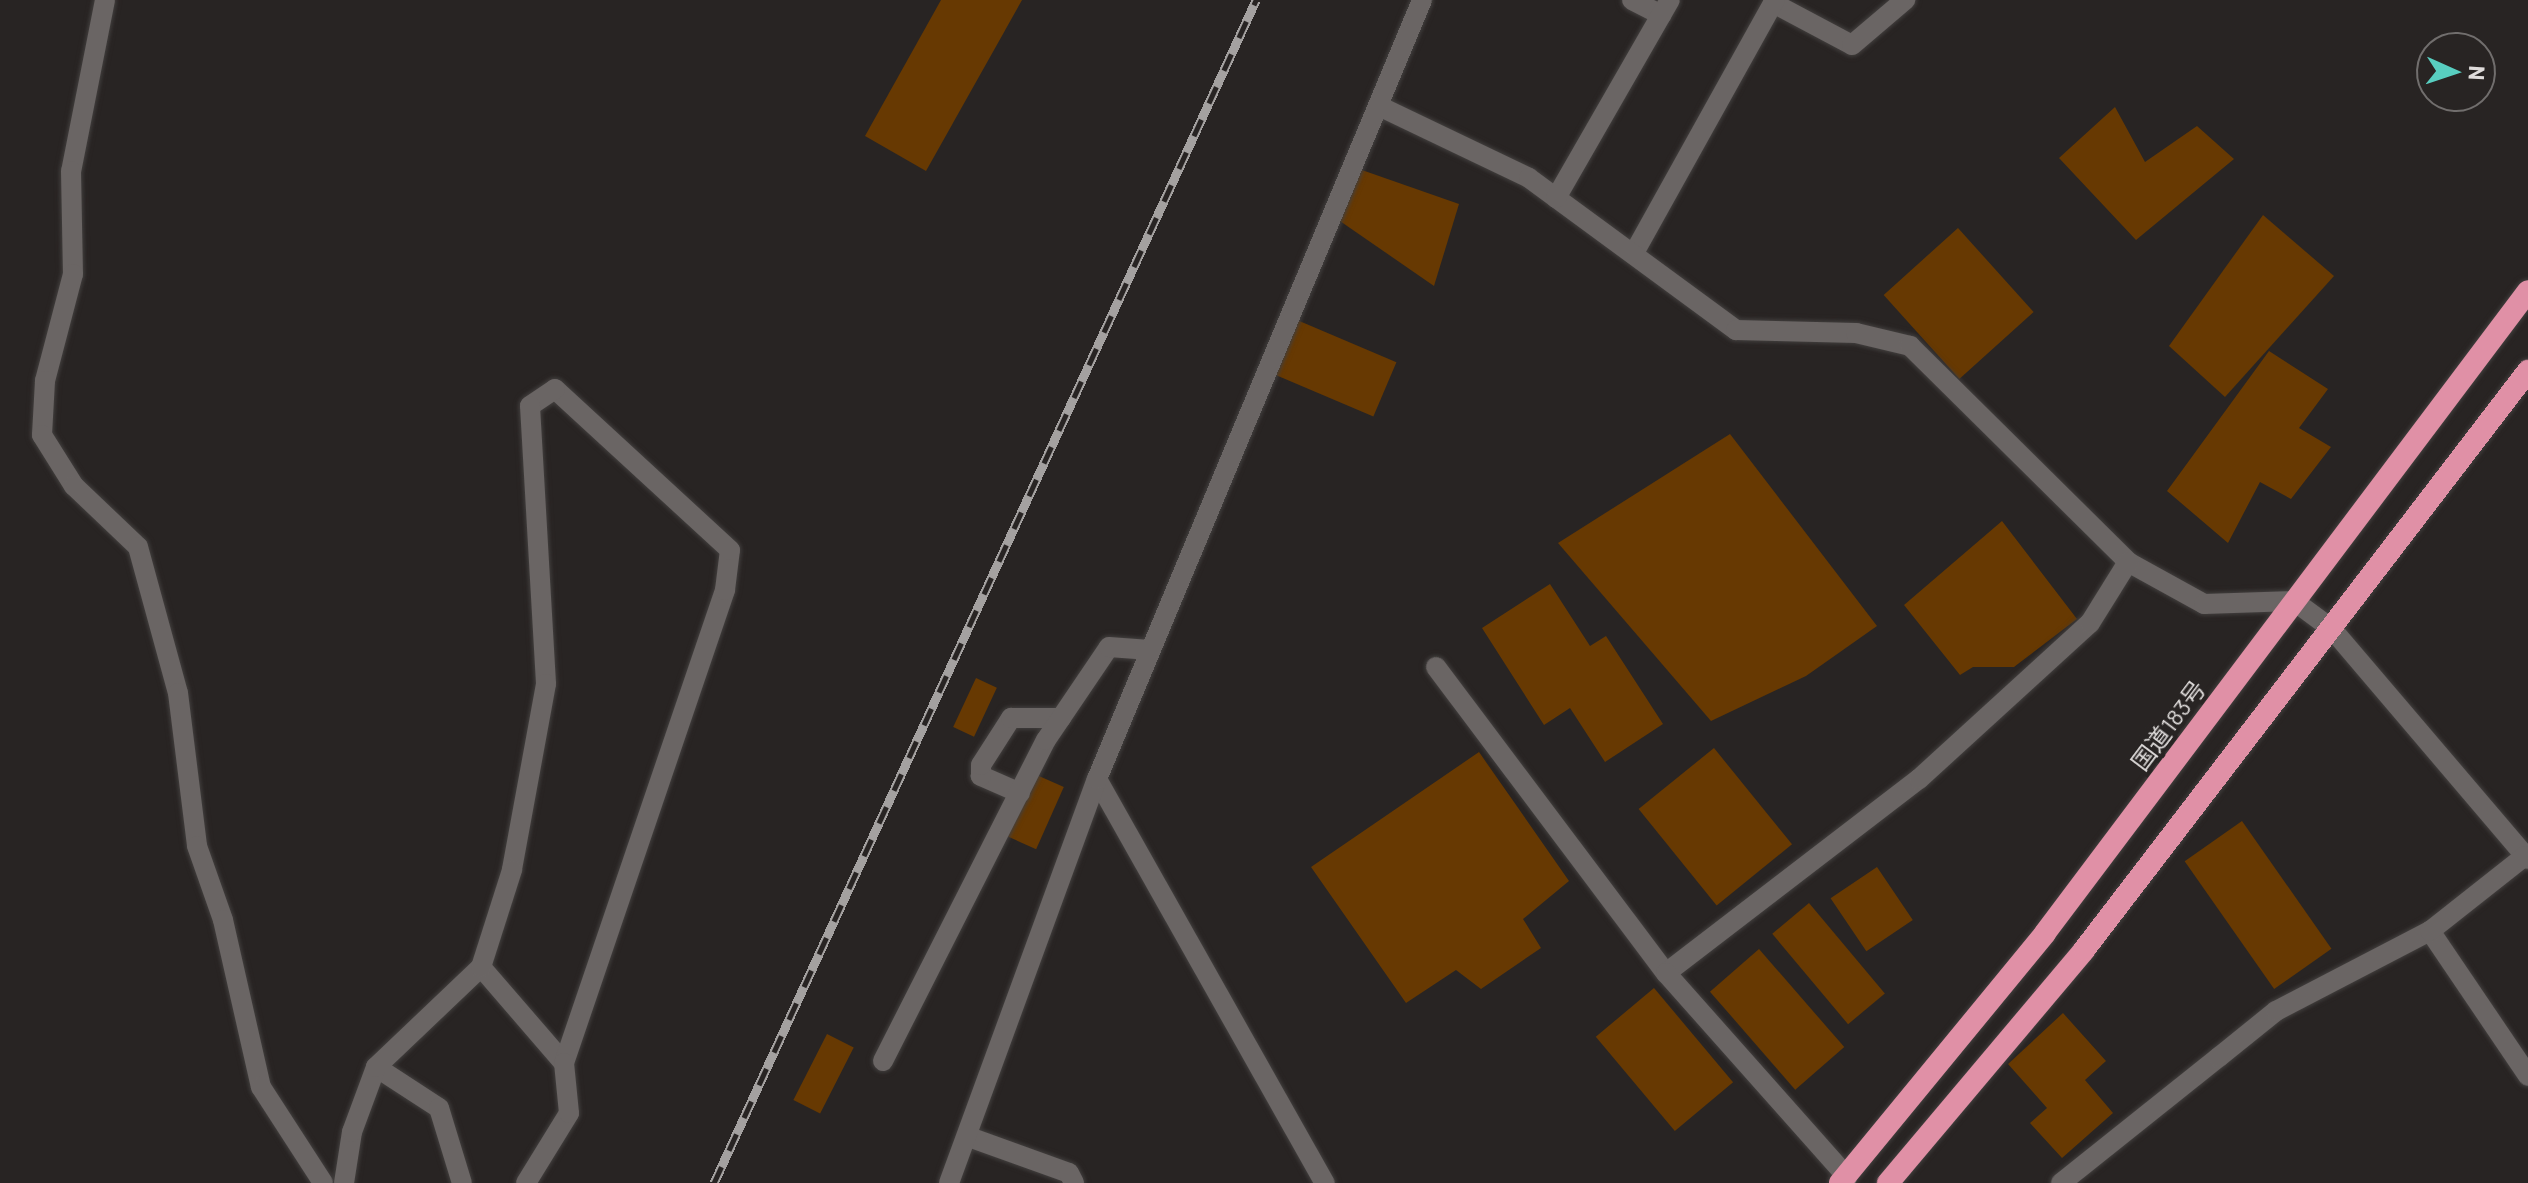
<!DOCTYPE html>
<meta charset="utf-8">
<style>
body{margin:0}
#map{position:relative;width:2528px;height:1183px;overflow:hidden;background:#282423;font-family:Barlow,"Noto Sans JP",sans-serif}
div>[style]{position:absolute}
.building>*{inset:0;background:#673902;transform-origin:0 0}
.roads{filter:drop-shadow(0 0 2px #423f3e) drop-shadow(0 0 2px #423f3e)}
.service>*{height:20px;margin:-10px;padding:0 10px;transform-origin:10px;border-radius:10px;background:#6a6564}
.minor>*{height:20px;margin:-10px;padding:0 10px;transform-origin:10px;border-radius:10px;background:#6a6564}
.trunk>*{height:22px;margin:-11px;padding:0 11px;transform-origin:11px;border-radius:11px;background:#e090a6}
.rail>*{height:9px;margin-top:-4.5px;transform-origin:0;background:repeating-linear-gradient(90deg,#282423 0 18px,#a4a1a0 0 36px);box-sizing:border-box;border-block:2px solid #a4a1a0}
span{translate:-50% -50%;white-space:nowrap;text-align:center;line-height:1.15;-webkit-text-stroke:8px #282423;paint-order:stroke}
.street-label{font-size:24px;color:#dfdcdb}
.north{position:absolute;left:2416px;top:32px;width:80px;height:80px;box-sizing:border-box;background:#282423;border:2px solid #716e6d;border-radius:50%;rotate:93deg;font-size:22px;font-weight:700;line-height:32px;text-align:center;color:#dfdcdb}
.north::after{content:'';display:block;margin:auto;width:28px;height:36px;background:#58cec0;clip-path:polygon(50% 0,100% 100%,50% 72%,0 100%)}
</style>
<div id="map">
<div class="building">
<div style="clip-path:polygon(941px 0,1022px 0,926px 171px,865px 136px)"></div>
<div style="clip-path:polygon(2115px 107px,2145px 162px,2197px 126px,2234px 159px,2136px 240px,2059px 158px)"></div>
<div style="clip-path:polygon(1359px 169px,1459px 204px,1434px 286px,1337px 219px)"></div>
<div style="clip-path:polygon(2263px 215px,2334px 276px,2225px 397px,2169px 346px)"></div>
<div style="left:1958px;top:228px;width:113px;height:100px;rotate:48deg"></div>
<div style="left:1297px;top:320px;width:108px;height:59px;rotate:23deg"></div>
<div style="clip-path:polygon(2269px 351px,2328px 389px,2299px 428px,2331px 447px,2291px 499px,2260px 482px,2228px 543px,2167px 491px)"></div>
<div style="clip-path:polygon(1730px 434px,1877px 626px,1806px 676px,1711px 721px,1558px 543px)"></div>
<div style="clip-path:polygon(2002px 521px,2077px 619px,2014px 667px,1973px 667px,1960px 675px,1904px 605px)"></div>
<div style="clip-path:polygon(1550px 584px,1590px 646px,1606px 636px,1663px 724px,1605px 762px,1570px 708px,1544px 725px,1482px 628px)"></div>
<div style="left:976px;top:678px;width:23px;height:54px;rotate:25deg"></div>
<div style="left:1714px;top:748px;width:124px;height:97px;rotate:51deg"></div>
<div style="clip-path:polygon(1479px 752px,1569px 881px,1523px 919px,1541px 948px,1481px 989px,1456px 970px,1406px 1003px,1311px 867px)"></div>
<div style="left:1030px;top:772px;width:37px;height:68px;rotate:24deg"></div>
<div style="left:2242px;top:821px;width:156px;height:70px;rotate:55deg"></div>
<div style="left:1877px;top:867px;width:64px;height:56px;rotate:56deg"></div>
<div style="left:1809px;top:903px;width:118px;height:48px;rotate:50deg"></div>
<div style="left:1759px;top:949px;width:130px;height:65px;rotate:49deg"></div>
<div style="left:1654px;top:988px;width:123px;height:76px;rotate:50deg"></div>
<div style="clip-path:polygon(2063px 1013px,2106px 1061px,2085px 1080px,2113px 1113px,2062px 1158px,2030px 1123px,2047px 1108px,2008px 1064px)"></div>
<div style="left:827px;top:1034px;width:30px;height:74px;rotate:27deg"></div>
</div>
<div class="roads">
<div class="service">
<div style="left:105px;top:0;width:174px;rotate:101.2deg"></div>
<div style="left:71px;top:171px;width:103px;rotate:88.9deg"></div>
<div style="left:73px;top:274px;width:111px;rotate:104.7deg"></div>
<div style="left:45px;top:381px;width:54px;rotate:93.2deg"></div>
<div style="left:42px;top:435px;width:60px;rotate:57.9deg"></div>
<div style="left:74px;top:486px;width:88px;rotate:43.6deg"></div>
<div style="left:138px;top:547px;width:151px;rotate:74.7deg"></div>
<div style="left:178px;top:693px;width:154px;rotate:82.9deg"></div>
<div style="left:197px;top:846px;width:78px;rotate:70.6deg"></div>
<div style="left:223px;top:920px;width:171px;rotate:77.2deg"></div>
<div style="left:261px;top:1087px;width:114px;rotate:57.1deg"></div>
<div style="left:1773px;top:3px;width:89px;rotate:28deg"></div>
<div style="left:1852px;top:45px;width:70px;rotate:-40.3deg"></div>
<div style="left:1634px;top:253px;width:290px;rotate:-60.9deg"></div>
<div style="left:1020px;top:793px;width:43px;rotate:-156.4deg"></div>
<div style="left:981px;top:776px;width:11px;rotate:-90deg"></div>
<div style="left:981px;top:765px;width:56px;rotate:-57.4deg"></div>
<div style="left:1011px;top:718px;width:50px"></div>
<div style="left:2430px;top:931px;width:175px;rotate:55.9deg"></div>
<div style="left:883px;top:1061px;width:360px;rotate:-63.1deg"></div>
<div style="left:1046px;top:740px;width:112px;rotate:-55.9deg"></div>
<div style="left:1109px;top:647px;width:41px;rotate:4.2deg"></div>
<div style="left:2061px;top:1183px;width:202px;rotate:-38.6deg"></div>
</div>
<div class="minor">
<div style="left:1632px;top:0;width:33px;rotate:27deg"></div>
<div style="left:1379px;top:106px;width:166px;rotate:25.6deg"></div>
<div style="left:1529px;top:178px;width:257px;rotate:36.3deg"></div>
<div style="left:1736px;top:330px;width:120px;rotate:1.4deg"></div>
<div style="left:1856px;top:333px;width:56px;rotate:13.5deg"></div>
<div style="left:1910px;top:346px;width:307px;rotate:44.7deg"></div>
<div style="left:2128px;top:562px;width:87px;rotate:28.9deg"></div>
<div style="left:2204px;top:604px;width:90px;rotate:-1.9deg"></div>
<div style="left:2294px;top:601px;width:47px;rotate:36.4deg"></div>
<div style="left:2332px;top:629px;width:302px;rotate:49.6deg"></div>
<div style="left:1556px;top:198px;width:228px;rotate:-60.1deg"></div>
<div style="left:1436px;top:667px;width:383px;rotate:53.1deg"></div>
<div style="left:1666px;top:973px;width:319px;rotate:-37.5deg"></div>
<div style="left:1919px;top:779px;width:231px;rotate:-42.4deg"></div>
<div style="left:2090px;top:623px;width:72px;rotate:-58.1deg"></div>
<div style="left:1097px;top:779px;width:464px;rotate:60.6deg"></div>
<div style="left:1666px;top:973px;width:273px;rotate:48.4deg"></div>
<div style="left:2219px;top:1057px;width:73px;rotate:-38.9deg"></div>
<div style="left:2276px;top:1011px;width:174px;rotate:-27.5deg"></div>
<div style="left:2430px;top:931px;width:121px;rotate:-38.3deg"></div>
<div style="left:376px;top:1067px;width:75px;rotate:33.1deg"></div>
<div style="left:439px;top:1108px;width:78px;rotate:73deg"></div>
<div style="left:969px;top:1137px;width:106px;rotate:19.8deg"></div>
<div style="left:1069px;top:1173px;width:11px;rotate:63deg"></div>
<div style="left:344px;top:1183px;width:52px;rotate:-81.1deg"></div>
<div style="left:352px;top:1132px;width:69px;rotate:-69.7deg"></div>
<div style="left:376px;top:1067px;width:145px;rotate:-43.6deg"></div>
<div style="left:481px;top:967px;width:127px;rotate:49.2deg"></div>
<div style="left:564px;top:1063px;width:500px;rotate:-71.2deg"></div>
<div style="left:725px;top:590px;width:40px;rotate:-82.9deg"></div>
<div style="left:730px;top:550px;width:238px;rotate:-137.4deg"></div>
<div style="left:555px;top:389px;width:30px;rotate:146deg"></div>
<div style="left:530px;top:406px;width:278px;rotate:86.7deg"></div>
<div style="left:546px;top:684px;width:189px;rotate:100.4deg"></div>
<div style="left:512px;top:870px;width:102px;rotate:107.7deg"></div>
<div style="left:526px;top:1183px;width:82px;rotate:-58.4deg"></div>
<div style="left:569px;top:1113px;width:50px;rotate:-95.7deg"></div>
<div style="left:949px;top:1183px;width:430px;rotate:-69.9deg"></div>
<div style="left:1097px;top:779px;width:844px;rotate:-67.35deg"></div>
</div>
<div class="trunk">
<div style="left:1840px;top:1183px;width:323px;rotate:-50.6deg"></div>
<div style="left:2045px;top:933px;width:803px;rotate:-53.04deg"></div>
<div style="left:1888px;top:1183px;width:304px;rotate:-49.9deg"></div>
<div style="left:2084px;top:950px;width:730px;rotate:-52.52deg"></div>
</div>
</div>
<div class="rail">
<div style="left:714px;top:1183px;width:1301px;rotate:-65.38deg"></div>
</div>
<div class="street-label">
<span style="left:2168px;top:725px;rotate:-53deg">国道183号</span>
</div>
<div class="north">N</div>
</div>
